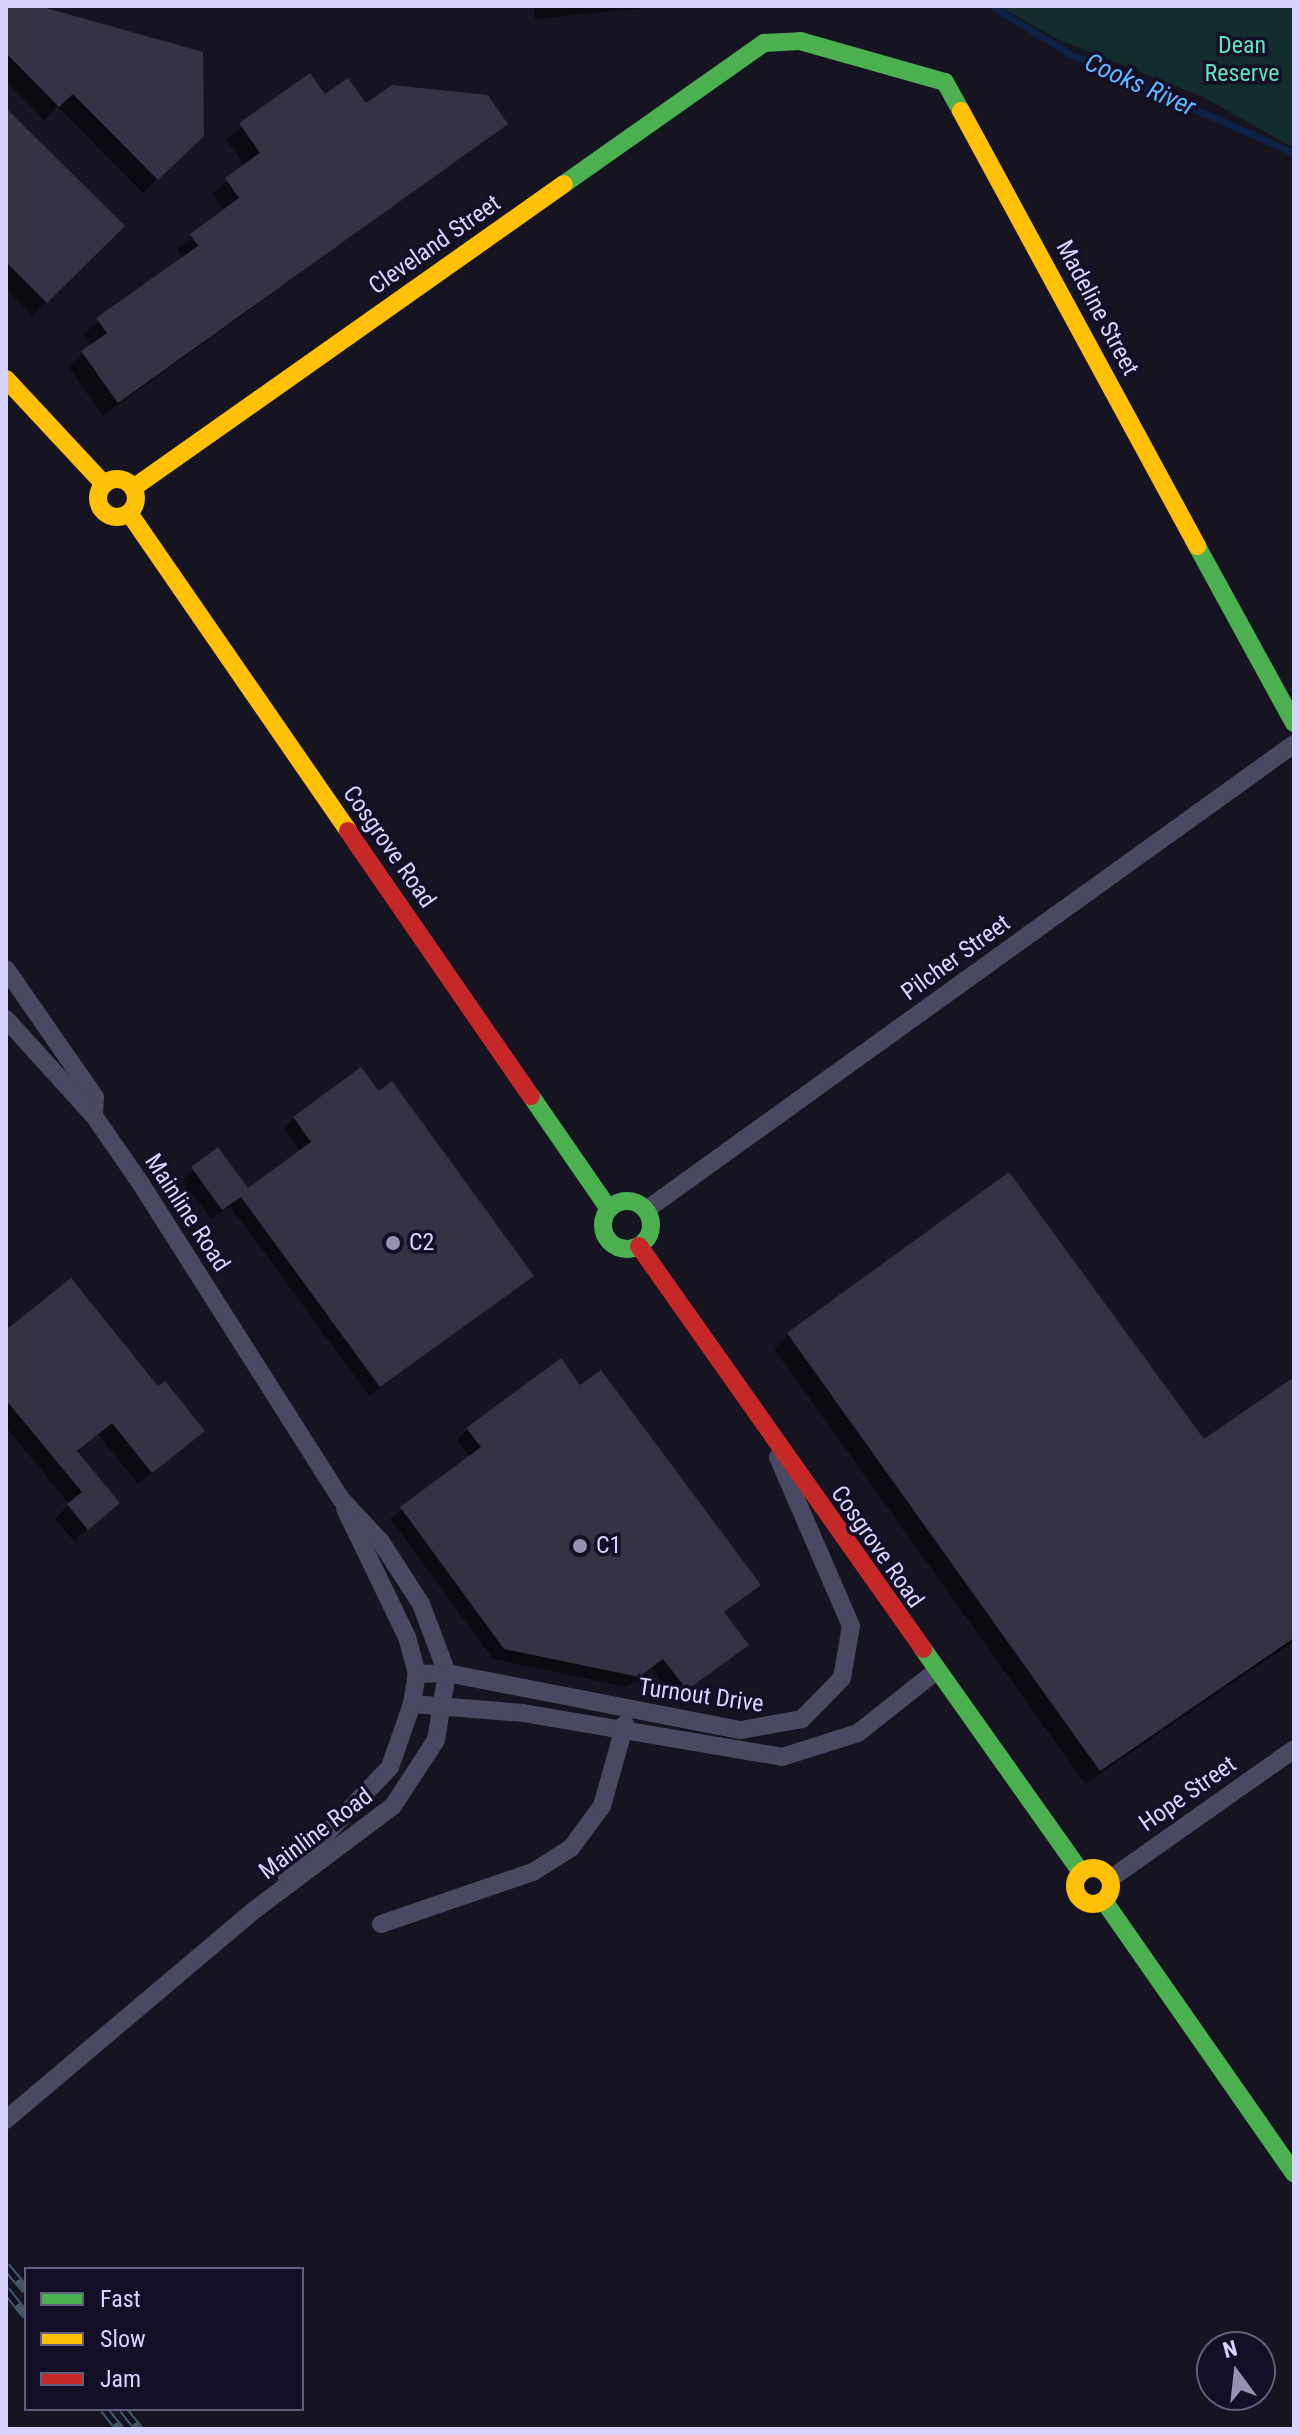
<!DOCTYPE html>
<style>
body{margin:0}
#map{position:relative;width:1300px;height:2435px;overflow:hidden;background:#161421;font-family:"Roboto Condensed",sans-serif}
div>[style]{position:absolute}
.green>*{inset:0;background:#132c2d}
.shadow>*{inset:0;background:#0007}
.stream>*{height:7px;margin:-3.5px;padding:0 3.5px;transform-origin:3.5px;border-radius:3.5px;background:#0d2144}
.building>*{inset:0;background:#343243}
.street>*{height:18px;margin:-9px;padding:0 9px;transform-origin:9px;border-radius:9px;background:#4a4962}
.fast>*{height:18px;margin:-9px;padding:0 9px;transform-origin:9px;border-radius:9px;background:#4caf50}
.fast>.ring{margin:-9px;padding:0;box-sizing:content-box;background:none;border:18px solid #4caf50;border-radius:50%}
.slow>*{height:18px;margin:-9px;padding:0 9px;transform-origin:9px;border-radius:9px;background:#ffc107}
.slow>.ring{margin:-9px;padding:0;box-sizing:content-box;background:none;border:18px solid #ffc107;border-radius:50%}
.jam>*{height:18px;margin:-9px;padding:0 9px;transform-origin:9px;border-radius:9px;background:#c62828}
.rail>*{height:9px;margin-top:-4.5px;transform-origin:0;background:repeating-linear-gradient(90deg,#130f26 0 18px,#43596b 0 36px);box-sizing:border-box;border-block:2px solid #43596b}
.dots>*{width:22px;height:22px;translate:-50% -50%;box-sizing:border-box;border:4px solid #130f26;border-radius:50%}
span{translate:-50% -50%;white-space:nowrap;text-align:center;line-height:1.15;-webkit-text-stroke:7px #130f26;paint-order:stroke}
.park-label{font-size:24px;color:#5fe0c0}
.street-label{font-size:24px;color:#d9d4ff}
.poi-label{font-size:24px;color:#d9d4ff}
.left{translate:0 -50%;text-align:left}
.water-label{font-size:26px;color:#62b6ff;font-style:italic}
.frame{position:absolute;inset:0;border:8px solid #d9d4ff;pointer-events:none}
.legend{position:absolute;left:24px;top:2267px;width:280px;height:144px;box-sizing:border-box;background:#130f26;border:2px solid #625e7d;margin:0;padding:10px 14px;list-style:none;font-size:24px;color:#d9d4ff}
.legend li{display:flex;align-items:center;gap:16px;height:40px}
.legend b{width:40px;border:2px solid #625e7d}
.north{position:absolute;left:1196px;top:2331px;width:80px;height:80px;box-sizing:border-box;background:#130f26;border:2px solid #625e7d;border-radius:50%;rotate:345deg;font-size:22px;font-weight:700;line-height:32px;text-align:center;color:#d9d4ff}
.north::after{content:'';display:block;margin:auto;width:28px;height:36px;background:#9591b1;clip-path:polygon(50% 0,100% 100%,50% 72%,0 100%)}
</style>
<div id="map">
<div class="green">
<div style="clip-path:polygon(999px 6px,1294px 6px,1294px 148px,1203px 97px,1057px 39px)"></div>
</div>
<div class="shadow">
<div style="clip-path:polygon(6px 6px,32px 6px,202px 135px,143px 193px,57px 106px,44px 120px,6px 81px)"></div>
<div style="clip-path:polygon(534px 6px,664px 6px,535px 19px)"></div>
<div style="clip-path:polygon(309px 76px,324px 97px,506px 124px,103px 416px,68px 367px,92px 346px,83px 334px,183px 259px,177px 250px,224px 211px,212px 194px,245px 166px,226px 139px)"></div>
<div style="clip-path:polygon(6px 111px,122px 226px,32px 316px,6px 290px)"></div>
<div style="clip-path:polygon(294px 1118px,532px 1275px,369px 1396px,230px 1206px,211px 1219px,182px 1180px,218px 1150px,247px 1191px,301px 1152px,284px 1129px)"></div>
<div style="clip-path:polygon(6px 1333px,158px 1389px,202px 1431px,138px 1484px,98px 1434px,75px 1453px,104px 1516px,74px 1541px,55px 1519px,69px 1504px,6px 1427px)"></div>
<div style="clip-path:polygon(788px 1335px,1203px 1442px,1294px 1379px,1294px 1641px,1085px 1784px,774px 1349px)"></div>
<div style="clip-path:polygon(580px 1388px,758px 1585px,723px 1614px,746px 1645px,676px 1699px,652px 1668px,626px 1687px,493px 1659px,390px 1519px,470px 1458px,457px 1440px,467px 1429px)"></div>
</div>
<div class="stream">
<div style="left:992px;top:6px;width:92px;rotate:31.6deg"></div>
<div style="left:1070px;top:54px;width:245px;rotate:23.8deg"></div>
</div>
<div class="building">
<div style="clip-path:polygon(6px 6px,39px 6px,203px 52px,204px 136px,158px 180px,73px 94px,59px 107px,6px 53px)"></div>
<div style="clip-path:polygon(310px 73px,325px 94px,348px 78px,366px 103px,392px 85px,488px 95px,508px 124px,118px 403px,81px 351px,107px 333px,96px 318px,198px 246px,190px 234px,239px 198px,225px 178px,260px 153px,239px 123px)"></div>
<div style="clip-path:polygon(6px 108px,125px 226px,47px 303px,6px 262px)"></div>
<div style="clip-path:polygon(361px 1067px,379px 1091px,392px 1081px,534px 1276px,380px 1387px,241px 1197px,222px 1210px,191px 1167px,218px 1147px,248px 1188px,311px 1142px,293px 1117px)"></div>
<div style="clip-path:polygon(1009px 1172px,1204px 1439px,1294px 1377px,1294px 1638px,1100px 1771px,787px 1333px)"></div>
<div style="clip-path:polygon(71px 1278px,158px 1386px,165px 1381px,205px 1431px,152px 1473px,112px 1423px,77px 1451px,120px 1503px,88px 1530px,67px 1504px,82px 1492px,6px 1400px,6px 1330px)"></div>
<div style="clip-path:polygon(561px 1358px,580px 1385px,601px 1370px,761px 1585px,724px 1612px,749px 1645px,687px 1690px,663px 1659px,639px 1677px,504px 1649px,400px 1507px,481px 1447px,466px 1428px)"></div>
</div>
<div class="street">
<div style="left:6px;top:969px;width:156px;rotate:55.2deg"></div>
<div style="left:95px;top:1097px;width:19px;rotate:93deg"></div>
<div style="left:6px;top:1019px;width:131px;rotate:47.8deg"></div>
<div style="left:94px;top:1116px;width:83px;rotate:55.3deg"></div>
<div style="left:141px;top:1184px;width:373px;rotate:57.6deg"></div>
<div style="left:341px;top:1499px;width:59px;rotate:47.1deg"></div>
<div style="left:381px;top:1542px;width:74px;rotate:57.2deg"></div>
<div style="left:421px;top:1604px;width:74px;rotate:69.4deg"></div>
<div style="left:447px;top:1673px;width:68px;rotate:99.3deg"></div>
<div style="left:436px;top:1740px;width:79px;rotate:123.1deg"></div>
<div style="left:393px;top:1806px;width:175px;rotate:143.1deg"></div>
<div style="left:253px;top:1911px;width:324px;rotate:139.8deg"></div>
<div style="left:646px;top:1210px;width:798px;rotate:-35.72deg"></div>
<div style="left:417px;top:1674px;width:30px;rotate:-2deg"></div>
<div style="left:447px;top:1673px;width:299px;rotate:11deg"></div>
<div style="left:741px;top:1730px;width:62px;rotate:-10.2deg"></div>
<div style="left:802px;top:1719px;width:57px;rotate:-45.7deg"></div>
<div style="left:842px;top:1678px;width:53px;rotate:-80.2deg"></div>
<div style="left:851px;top:1626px;width:184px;rotate:-113.4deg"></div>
<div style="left:412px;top:1704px;width:111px;rotate:4.6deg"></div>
<div style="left:523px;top:1713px;width:263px;rotate:9.6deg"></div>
<div style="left:782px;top:1757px;width:80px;rotate:-17.5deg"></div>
<div style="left:858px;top:1733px;width:98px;rotate:-38.4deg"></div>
<div style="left:285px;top:1877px;width:152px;rotate:-46.3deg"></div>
<div style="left:390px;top:1767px;width:67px;rotate:-70.8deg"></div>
<div style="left:412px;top:1704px;width:30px;rotate:-81deg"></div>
<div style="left:417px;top:1674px;width:38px;rotate:-105deg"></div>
<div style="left:407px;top:1637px;width:142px;rotate:-115.8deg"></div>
<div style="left:1110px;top:1879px;width:225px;rotate:-35.2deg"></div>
<div style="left:381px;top:1924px;width:161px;rotate:-18.9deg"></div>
<div style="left:533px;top:1872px;width:45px;rotate:-32.3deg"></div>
<div style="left:571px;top:1848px;width:52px;rotate:-53.6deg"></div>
<div style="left:602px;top:1806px;width:85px;rotate:-74.3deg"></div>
</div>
<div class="fast">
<div style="left:564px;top:184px;width:245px;rotate:-35.2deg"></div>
<div style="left:764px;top:43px;width:36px;rotate:-3deg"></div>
<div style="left:800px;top:41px;width:151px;rotate:15.8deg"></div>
<div style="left:945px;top:82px;width:33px;rotate:61deg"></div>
<div style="left:1197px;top:546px;width:202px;rotate:61.3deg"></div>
<div style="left:531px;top:1096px;width:137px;rotate:55.4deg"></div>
<div class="ring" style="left:603px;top:1201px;width:30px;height:30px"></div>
<div style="left:923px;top:1649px;width:273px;rotate:54.7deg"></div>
<div style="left:1104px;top:1901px;width:332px;rotate:55.1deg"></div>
</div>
<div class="slow">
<div style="left:961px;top:111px;width:495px;rotate:61.5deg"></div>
<div style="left:6px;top:379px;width:144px;rotate:47deg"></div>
<div class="ring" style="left:98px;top:479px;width:20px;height:20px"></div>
<div style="left:133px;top:488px;width:527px;rotate:-35.2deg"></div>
<div style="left:129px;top:513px;width:386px;rotate:55.4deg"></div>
<div class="ring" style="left:1075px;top:1868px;width:18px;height:18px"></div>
</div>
<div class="jam">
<div style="left:348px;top:831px;width:322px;rotate:55.4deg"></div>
<div style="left:639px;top:1246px;width:493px;rotate:54.8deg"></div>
</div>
<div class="rail">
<div style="left:6px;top:2266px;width:31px;rotate:50deg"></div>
<div style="left:6px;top:2290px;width:32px;rotate:51deg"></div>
<div style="left:104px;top:2409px;width:26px;rotate:51deg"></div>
<div style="left:123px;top:2409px;width:26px;rotate:51deg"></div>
</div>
<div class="dots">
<div style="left:393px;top:1243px;background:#9591b1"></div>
<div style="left:580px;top:1546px;background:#9591b1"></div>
</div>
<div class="park-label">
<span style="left:1242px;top:60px">Dean<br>Reserve</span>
</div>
<div class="street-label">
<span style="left:435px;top:245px;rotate:-35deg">Cleveland Street</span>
<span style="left:1097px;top:308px;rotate:62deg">Madeline Street</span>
<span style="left:389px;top:847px;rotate:55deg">Cosgrove Road</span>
<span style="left:956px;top:958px;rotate:-36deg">Pilcher Street</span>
<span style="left:187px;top:1213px;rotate:57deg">Mainline Road</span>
<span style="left:877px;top:1547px;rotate:55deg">Cosgrove Road</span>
<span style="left:701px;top:1696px;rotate:8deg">Turnout Drive</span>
<span style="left:1188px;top:1794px;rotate:-35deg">Hope Street</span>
<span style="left:316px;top:1834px;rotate:-37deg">Mainline Road</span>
</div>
<div class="poi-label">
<span class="left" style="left:409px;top:1243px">C2</span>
<span class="left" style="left:596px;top:1546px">C1</span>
</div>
<div class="water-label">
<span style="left:1140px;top:85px;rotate:24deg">Cooks River</span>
</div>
<div class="frame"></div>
<ul class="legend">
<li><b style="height:10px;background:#4caf50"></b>Fast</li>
<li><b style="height:10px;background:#ffc107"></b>Slow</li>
<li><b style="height:10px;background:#c62828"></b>Jam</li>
</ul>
<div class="north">N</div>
</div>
